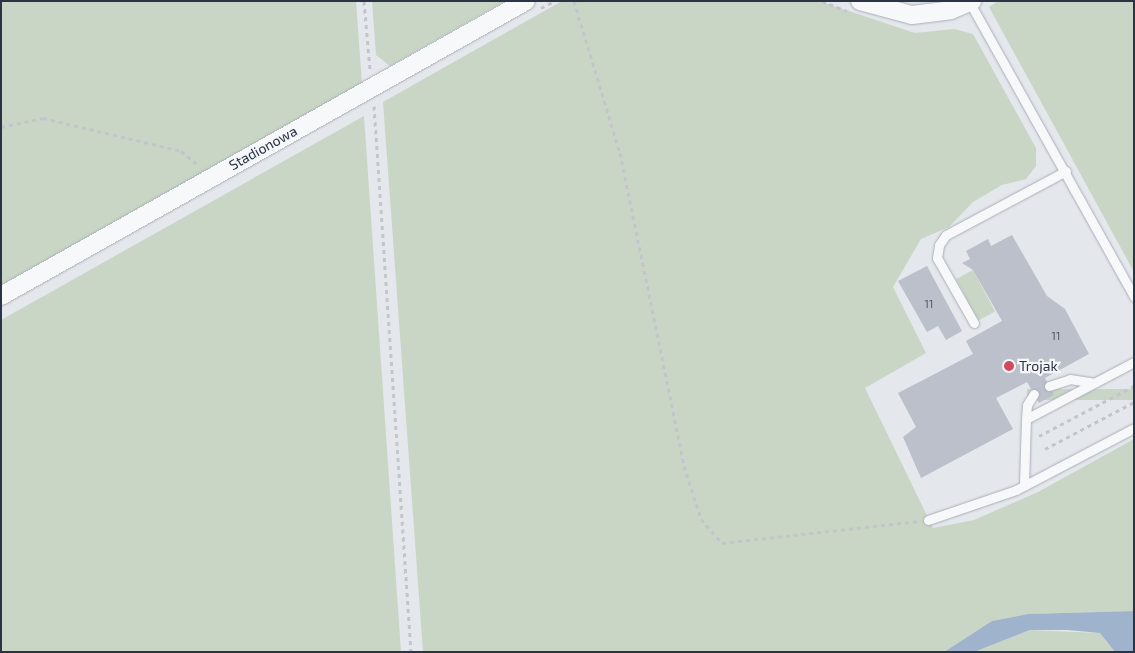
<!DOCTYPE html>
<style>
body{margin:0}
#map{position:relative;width:1135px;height:653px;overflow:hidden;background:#e4e7ec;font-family:"Exo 2",sans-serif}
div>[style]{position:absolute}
.green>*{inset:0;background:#c9d6c5;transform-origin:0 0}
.water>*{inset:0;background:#9fb4cc}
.building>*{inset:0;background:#bbc0ca}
.path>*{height:3px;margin-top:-1.5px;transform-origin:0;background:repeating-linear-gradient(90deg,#c2c5cb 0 4px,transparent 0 8px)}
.roads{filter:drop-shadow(0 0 1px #a9aeb7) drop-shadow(0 0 1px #a9aeb7)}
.lane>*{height:9px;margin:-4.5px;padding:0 4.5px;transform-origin:4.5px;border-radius:4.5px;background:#f7f8fa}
.street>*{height:18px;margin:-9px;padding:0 9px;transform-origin:9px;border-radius:9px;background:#f7f8fa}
.dots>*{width:14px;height:14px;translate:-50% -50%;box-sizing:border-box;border:2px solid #f4f6f9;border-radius:50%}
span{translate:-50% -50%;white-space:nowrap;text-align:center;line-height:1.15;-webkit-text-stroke:4.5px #f4f6f9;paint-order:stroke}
.number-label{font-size:11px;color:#4f5766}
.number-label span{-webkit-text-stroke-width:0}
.street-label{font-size:14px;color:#2b3445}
.poi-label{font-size:14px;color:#2b3445}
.left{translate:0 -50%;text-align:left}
.frame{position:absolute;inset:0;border:2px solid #2b3445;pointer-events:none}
</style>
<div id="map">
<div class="green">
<div style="clip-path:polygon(1px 1px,356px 1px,362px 84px,1px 286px)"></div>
<div style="clip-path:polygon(372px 1px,505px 1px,390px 66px,376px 55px)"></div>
<div style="clip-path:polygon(562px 1px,819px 1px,915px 33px,954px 29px,973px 34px,1036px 148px,1036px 166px,1026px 179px,1002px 185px,973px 202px,949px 227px,921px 239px,893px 287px,926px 353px,865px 388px,933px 528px,974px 520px,1038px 492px,1134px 439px,1134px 611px,1028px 614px,992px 621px,944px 652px,423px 652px,383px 102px)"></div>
<div style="clip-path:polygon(998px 1px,1134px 1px,1134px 272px,989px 7px)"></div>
<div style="clip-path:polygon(364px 116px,401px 652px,1px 652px,1px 320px)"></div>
<div style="left:973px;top:270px;width:47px;height:19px;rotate:62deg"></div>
<div style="left:1134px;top:389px;width:11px;height:107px;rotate:90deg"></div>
<div style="clip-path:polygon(1030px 630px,1100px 633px,1115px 652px,974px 652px)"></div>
</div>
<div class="water">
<div style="clip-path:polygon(1134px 611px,1134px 652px,1115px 652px,1100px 633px,1067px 630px,1030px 630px,974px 652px,944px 652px,992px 621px,1028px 614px)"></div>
</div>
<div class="building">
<div style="clip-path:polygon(1012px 235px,1047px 296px,1065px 309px,1089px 354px,1045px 378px,1054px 395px,1039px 403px,1027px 382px,996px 398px,1013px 429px,921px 478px,903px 437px,916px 427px,898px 393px,973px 354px,966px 341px,1002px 321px,973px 270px,962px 263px,970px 259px,966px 251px,988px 239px,991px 246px)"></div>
<div style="clip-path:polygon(927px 266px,962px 331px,946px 340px,938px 326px,927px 332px,898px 281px)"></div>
</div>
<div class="path">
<div style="left:364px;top:1px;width:69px;rotate:85deg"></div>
<div style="left:574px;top:1px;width:159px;rotate:73.2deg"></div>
<div style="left:620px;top:153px;width:319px;rotate:78.4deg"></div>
<div style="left:684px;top:466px;width:56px;rotate:72.2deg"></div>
<div style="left:701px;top:519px;width:32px;rotate:49deg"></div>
<div style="left:722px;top:543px;width:196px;rotate:-6.4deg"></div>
<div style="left:822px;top:1px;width:27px;rotate:22deg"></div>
<div style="left:541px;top:8px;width:15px;rotate:-28deg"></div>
<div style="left:374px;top:106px;width:547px;rotate:86.12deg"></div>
<div style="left:1px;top:127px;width:43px;rotate:-12.1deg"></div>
<div style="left:43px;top:118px;width:142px;rotate:13.4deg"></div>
<div style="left:181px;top:151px;width:22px;rotate:39deg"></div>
<div style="left:1039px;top:436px;width:107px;rotate:-27.8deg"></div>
<div style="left:1045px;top:449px;width:101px;rotate:-27.8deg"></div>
</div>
<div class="roads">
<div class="lane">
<div style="left:970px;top:3px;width:337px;rotate:60.8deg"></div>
<div style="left:974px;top:323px;width:75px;rotate:-119.6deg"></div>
<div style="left:937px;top:258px;width:13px;rotate:-81deg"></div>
<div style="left:939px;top:245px;width:12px;rotate:-55deg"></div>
<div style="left:946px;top:235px;width:136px;rotate:-28.1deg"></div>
<div style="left:1049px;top:386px;width:22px;rotate:-18deg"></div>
<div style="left:1070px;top:379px;width:24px;rotate:9deg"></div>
<div style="left:1026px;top:419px;width:14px;rotate:-86deg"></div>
<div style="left:1027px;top:405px;width:13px;rotate:-58deg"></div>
<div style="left:1024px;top:485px;width:66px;rotate:-88.3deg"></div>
<div style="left:1026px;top:419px;width:122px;rotate:-27.8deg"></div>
<div style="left:928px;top:520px;width:93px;rotate:-18.8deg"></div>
<div style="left:1016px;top:490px;width:133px;rotate:-27.7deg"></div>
</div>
<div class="street">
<div style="left:860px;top:1px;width:54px;rotate:15.1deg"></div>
<div style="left:912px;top:15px;width:39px;rotate:-7deg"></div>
<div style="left:951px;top:10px;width:23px;rotate:-23deg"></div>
<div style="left:1px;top:296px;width:602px;rotate:-29.33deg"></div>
</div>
</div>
<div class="dots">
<div style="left:1009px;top:366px;background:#d1495b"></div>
</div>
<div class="number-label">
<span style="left:929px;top:304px">11</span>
<span style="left:1056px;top:336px">11</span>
</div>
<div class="street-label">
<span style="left:263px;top:148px;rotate:-29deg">Stadionowa</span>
</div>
<div class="poi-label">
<span class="left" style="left:1019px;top:366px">Trojak</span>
</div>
<div class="frame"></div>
</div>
